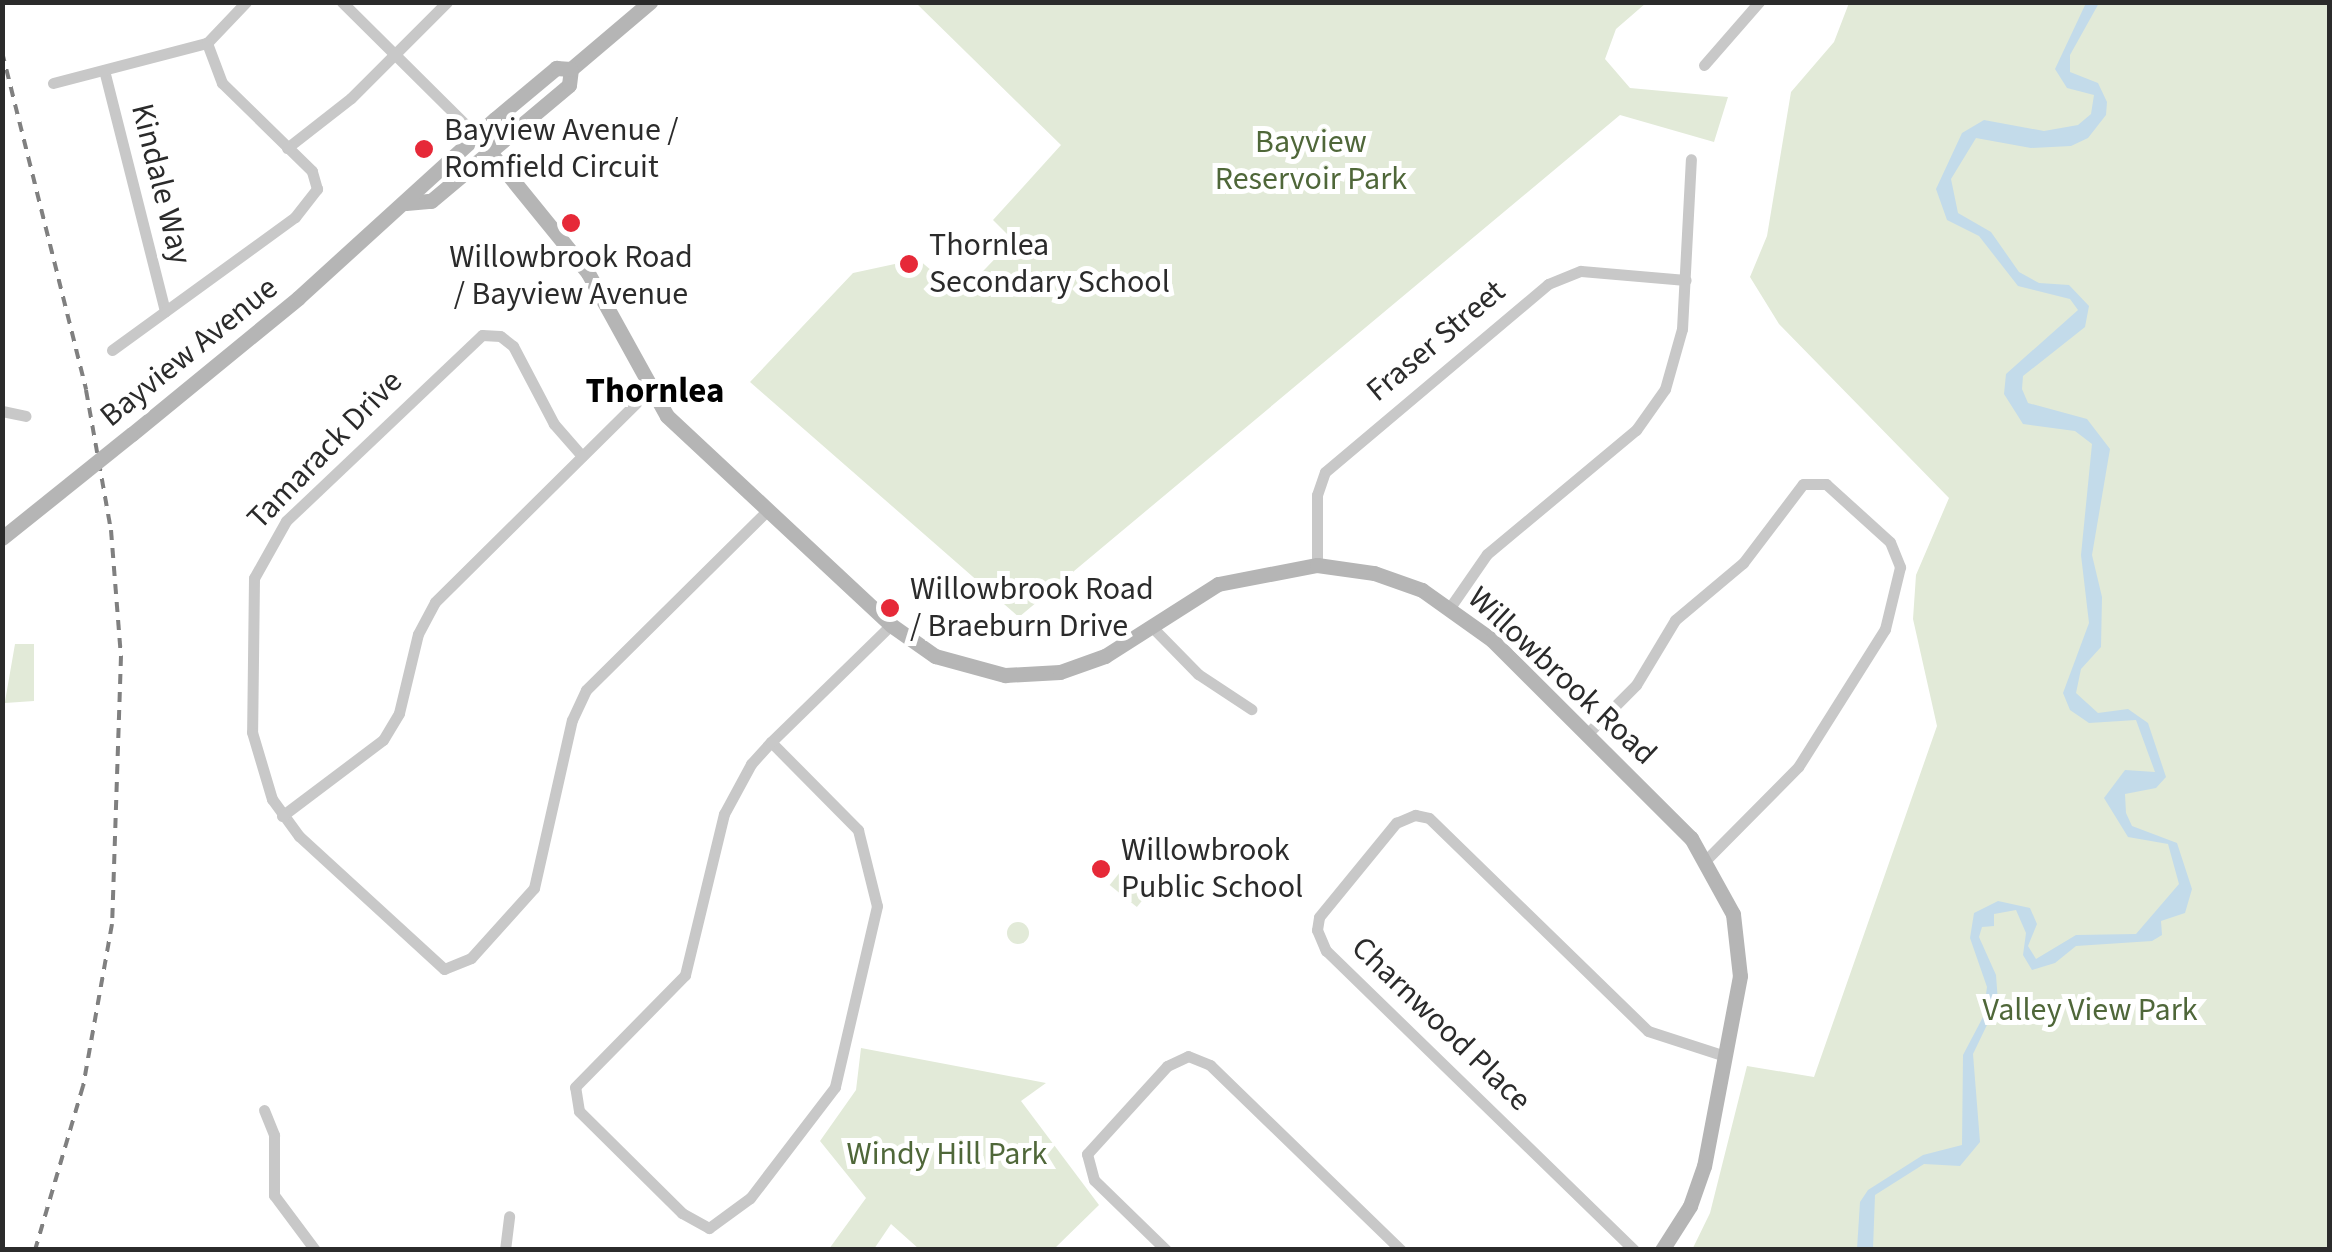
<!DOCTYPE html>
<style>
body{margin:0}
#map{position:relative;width:2332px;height:1252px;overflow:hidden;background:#fff;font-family:"Source Sans 3",sans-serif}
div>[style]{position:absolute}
.green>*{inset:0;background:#e2ead8;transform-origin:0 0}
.round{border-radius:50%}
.water>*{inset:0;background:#c3dbea}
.street>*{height:11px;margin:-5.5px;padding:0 5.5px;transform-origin:5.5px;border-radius:5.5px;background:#c8c8c8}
.secondary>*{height:15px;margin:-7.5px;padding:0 7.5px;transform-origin:7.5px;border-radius:7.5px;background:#b5b5b5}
.rail>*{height:4px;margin-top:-2px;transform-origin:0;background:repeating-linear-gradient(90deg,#808080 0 10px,transparent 0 18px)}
.secondary-bridge>*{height:15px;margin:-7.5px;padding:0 7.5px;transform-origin:7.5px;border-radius:7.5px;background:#b5b5b5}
.dots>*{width:28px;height:28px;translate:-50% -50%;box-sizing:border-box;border:5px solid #fff;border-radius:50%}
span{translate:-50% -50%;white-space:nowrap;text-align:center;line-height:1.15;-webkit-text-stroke:10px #fff;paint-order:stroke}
.poi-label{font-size:32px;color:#2b2b2b}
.left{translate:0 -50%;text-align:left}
.park-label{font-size:32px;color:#4f6739}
.street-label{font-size:32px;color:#2b2b2b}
.neighbourhood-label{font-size:35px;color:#000;font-weight:700}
.frame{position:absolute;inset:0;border:5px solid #2b2b2b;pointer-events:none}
</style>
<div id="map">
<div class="green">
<div style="clip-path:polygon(916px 3px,1646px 3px,1616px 29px,1605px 59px,1630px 88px,1728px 97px,1714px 142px,1620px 115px,1019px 617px,750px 382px,853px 273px,918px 259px,960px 295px,1013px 240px,993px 220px,1061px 145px)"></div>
<div style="clip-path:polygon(1849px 3px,2329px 3px,2329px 1249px,1692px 1250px,1710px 1213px,1747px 1066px,1814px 1077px,1937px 726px,1913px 619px,1916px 575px,1949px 498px,1779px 324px,1750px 277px,1767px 236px,1791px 92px,1834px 42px)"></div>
<div style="clip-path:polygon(15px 644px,34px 644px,34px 701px,5px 703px,3px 713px)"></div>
<div style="left:1121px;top:871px;width:35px;height:18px;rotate:39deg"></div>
<div class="round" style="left:1007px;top:922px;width:22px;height:22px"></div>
<div style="clip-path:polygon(861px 1048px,1046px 1083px,1021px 1101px,1099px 1205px,1054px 1249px,919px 1249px,891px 1224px,874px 1249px,829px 1249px,866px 1198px,820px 1141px,856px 1090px)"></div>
</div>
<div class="water">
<div style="clip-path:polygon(2086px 3px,2099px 3px,2070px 55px,2070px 72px,2098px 83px,2107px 102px,2106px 115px,2088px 138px,2071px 146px,2031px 148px,1976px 138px,1951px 179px,1958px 213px,1991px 232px,2019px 272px,2039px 283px,2069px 285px,2089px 306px,2085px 327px,2023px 376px,2022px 389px,2028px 403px,2087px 419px,2110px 449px,2092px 555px,2102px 597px,2101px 647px,2081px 669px,2076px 693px,2098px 713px,2128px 709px,2148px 723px,2166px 777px,2156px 788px,2125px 794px,2126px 813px,2132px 826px,2177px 843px,2192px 889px,2185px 913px,2161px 921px,2162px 935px,2152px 941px,2076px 946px,2055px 963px,2032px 970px,2023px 955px,2026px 933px,2016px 910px,1994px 914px,1994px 926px,1982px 927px,1979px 937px,1996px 975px,1998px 1002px,1973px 1054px,1980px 1142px,1960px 1166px,1924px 1164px,1875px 1195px,1873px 1249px,1857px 1249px,1860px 1202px,1868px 1190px,1923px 1155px,1962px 1145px,1963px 1055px,1983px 1017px,1987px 987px,1970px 938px,1974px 913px,1998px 901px,2030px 908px,2037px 924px,2028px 946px,2036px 959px,2076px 935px,2136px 934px,2179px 884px,2168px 844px,2128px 837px,2104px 798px,2125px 770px,2155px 772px,2136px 720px,2089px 723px,2070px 710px,2063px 693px,2089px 623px,2081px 555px,2092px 444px,2075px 431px,2023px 424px,2004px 394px,2006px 374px,2078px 310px,2070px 299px,2018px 286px,1979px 236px,1947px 220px,1936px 189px,1962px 133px,1984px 120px,2044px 131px,2078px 125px,2091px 114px,2094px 95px,2067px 88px,2055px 69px)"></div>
</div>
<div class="street">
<div style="left:342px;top:2px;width:189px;rotate:44.8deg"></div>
<div style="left:1704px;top:65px;width:84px;rotate:-48.9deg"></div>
<div style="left:104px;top:70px;width:249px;rotate:75.8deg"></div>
<div style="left:53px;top:83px;width:159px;rotate:-14.6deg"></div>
<div style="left:207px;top:43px;width:57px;rotate:-46.4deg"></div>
<div style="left:287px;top:148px;width:81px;rotate:-38deg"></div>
<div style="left:351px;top:98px;width:136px;rotate:-45deg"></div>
<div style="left:112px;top:350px;width:226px;rotate:-36deg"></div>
<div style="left:295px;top:217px;width:36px;rotate:-52deg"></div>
<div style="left:317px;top:189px;width:19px;rotate:-106deg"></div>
<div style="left:312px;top:171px;width:126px;rotate:-135.6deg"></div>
<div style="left:222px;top:83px;width:43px;rotate:-110.6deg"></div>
<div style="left:2px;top:411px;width:24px;rotate:12deg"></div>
<div style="left:582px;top:456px;width:43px;rotate:-131.2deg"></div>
<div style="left:554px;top:424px;width:88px;rotate:-117.7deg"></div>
<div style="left:513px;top:346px;width:16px;rotate:-142deg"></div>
<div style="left:500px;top:336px;width:18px;rotate:-177deg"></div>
<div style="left:482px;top:335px;width:270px;rotate:136.5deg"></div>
<div style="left:286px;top:521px;width:65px;rotate:119.3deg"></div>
<div style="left:254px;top:578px;width:154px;rotate:90.7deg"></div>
<div style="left:252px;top:732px;width:70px;rotate:73.4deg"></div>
<div style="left:272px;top:799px;width:46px;rotate:53.9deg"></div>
<div style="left:299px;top:836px;width:197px;rotate:42.5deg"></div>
<div style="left:444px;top:969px;width:29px;rotate:-22deg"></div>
<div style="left:471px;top:958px;width:94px;rotate:-48deg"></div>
<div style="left:534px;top:888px;width:172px;rotate:-77.3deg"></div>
<div style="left:572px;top:720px;width:33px;rotate:-65deg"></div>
<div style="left:586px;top:690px;width:256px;rotate:-44.7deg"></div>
<div style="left:1317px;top:565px;width:70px;rotate:-90deg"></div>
<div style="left:1317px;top:495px;width:24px;rotate:-71deg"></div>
<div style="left:1325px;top:472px;width:292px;rotate:-40.1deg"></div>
<div style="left:1548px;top:284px;width:35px;rotate:-22deg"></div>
<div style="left:1581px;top:271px;width:105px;rotate:4.9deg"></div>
<div style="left:1451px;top:606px;width:63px;rotate:-55.3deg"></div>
<div style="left:1487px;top:554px;width:194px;rotate:-39.8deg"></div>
<div style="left:1636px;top:430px;width:50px;rotate:-54.7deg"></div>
<div style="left:1665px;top:389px;width:62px;rotate:-74.2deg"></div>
<div style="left:1682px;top:329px;width:170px;rotate:-87deg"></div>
<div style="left:1151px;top:626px;width:67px;rotate:45.6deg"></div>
<div style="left:1198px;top:674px;width:64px;rotate:33.4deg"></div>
<div style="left:1587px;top:734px;width:69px;rotate:-45deg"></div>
<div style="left:1636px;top:685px;width:76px;rotate:-59deg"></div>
<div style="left:1675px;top:620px;width:89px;rotate:-40deg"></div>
<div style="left:1743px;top:563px;width:99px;rotate:-52.8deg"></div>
<div style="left:1803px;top:484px;width:23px"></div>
<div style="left:1826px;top:484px;width:86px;rotate:42.2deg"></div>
<div style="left:1890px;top:542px;width:27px;rotate:68deg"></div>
<div style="left:1900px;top:567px;width:64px;rotate:103.6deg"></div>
<div style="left:1885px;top:629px;width:163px;rotate:122.2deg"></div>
<div style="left:1798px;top:767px;width:129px;rotate:134.7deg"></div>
<div style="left:771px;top:742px;width:124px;rotate:45.3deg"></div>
<div style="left:858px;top:830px;width:78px;rotate:76deg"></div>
<div style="left:877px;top:906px;width:186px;rotate:103.1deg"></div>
<div style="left:835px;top:1087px;width:140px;rotate:127.4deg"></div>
<div style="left:750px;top:1198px;width:51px;rotate:143.8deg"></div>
<div style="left:709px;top:1228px;width:31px;rotate:-151deg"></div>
<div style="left:682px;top:1213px;width:145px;rotate:-135.3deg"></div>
<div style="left:579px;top:1111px;width:24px;rotate:-99deg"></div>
<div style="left:575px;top:1087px;width:157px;rotate:-45.5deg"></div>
<div style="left:685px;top:975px;width:166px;rotate:-76.4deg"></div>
<div style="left:724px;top:814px;width:57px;rotate:-61.6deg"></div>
<div style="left:751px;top:764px;width:30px;rotate:-48deg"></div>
<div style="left:771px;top:742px;width:168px;rotate:-44.3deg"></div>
<div style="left:282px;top:816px;width:126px;rotate:-37deg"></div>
<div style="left:383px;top:740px;width:31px;rotate:-59deg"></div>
<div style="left:399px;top:713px;width:81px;rotate:-76.5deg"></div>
<div style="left:418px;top:634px;width:36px;rotate:-62deg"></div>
<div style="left:435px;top:602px;width:301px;rotate:-44.7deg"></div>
<div style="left:264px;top:1110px;width:27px;rotate:68deg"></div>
<div style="left:274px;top:1135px;width:60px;rotate:90deg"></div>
<div style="left:274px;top:1195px;width:69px;rotate:53.3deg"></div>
<div style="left:505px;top:1250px;width:34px;rotate:-83deg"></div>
<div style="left:1166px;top:1250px;width:100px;rotate:-135.8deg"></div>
<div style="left:1094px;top:1180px;width:27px;rotate:-105deg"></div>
<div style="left:1087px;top:1154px;width:119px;rotate:-47.7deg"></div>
<div style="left:1167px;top:1066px;width:23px;rotate:-25deg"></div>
<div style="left:1188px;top:1056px;width:24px;rotate:22deg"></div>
<div style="left:1210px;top:1065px;width:266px;rotate:44.1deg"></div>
<div style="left:1634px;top:1250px;width:429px;rotate:-135.8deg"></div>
<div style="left:1326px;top:951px;width:23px;rotate:-113deg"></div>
<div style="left:1317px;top:930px;width:13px;rotate:-81deg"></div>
<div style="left:1319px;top:917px;width:122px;rotate:-50.7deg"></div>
<div style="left:1396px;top:823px;width:21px;rotate:-23deg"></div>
<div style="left:1415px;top:815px;width:14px;rotate:12deg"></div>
<div style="left:1429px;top:818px;width:305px;rotate:44.2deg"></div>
<div style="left:1648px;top:1031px;width:81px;rotate:18deg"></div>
</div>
<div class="secondary">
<div style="left:476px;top:135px;width:178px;rotate:50.9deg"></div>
<div style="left:588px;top:273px;width:163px;rotate:61.1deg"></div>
<div style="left:667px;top:416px;width:306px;rotate:43deg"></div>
<div style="left:891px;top:625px;width:54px;rotate:35.2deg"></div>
<div style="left:935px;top:656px;width:73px;rotate:15.2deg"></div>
<div style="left:1005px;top:675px;width:55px;rotate:-3.1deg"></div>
<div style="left:1060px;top:672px;width:48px;rotate:-19.6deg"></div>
<div style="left:1105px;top:656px;width:134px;rotate:-32.5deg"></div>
<div style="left:1218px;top:584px;width:101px;rotate:-10.9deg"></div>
<div style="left:1317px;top:565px;width:58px;rotate:8deg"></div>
<div style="left:1374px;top:573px;width:51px;rotate:19.5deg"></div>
<div style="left:1422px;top:590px;width:86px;rotate:35.5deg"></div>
<div style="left:1492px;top:640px;width:281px;rotate:44.9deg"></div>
<div style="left:1691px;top:838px;width:87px;rotate:61.1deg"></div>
<div style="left:1733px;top:914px;width:62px;rotate:83.6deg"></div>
<div style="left:1740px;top:976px;width:193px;rotate:100.7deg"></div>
<div style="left:1704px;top:1166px;width:42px;rotate:109.3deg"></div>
<div style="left:1690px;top:1206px;width:52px;rotate:122.5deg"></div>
<div style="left:406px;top:203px;width:25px;rotate:-5deg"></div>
<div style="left:431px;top:201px;width:180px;rotate:-40deg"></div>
<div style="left:569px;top:85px;width:16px;rotate:-83deg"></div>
<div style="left:571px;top:69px;width:104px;rotate:-40.3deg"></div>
<div style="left:132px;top:434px;width:215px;rotate:-39.3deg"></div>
<div style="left:298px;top:298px;width:266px;rotate:-42.3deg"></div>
<div style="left:495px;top:119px;width:80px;rotate:-39.9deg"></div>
<div style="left:556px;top:68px;width:15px;rotate:4deg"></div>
</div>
<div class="rail">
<div style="left:2px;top:52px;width:348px;rotate:76deg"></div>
<div style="left:86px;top:390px;width:142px;rotate:79.9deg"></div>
<div style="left:111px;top:530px;width:126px;rotate:85.5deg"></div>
<div style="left:121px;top:656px;width:268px;rotate:91.9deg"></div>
<div style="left:112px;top:924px;width:165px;rotate:100.1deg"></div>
<div style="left:83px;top:1086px;width:171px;rotate:106.3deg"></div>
</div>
<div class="secondary-bridge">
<div style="left:2px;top:538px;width:166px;rotate:-38.7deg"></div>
</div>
<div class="dots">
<div style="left:424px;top:149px;background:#e62938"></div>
<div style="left:571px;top:223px;background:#e62938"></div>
<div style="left:909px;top:264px;background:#e62938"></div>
<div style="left:890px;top:608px;background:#e62938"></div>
<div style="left:1101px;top:869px;background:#e62938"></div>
</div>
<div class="poi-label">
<span class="left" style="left:444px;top:149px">Bayview Avenue /<br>Romfield Circuit</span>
<span class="left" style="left:929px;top:264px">Thornlea<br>Secondary School</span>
<span style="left:571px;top:276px">Willowbrook Road<br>/ Bayview Avenue</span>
<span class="left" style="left:910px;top:608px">Willowbrook Road<br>/ Braeburn Drive</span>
<span class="left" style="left:1121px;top:869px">Willowbrook<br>Public School</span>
</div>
<div class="park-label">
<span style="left:1311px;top:161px">Bayview<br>Reservoir Park</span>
<span style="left:2090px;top:1010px">Valley View Park</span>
<span style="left:947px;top:1154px">Windy Hill Park</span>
</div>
<div class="street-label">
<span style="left:161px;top:184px;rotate:76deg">Kindale Way</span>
<span style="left:1436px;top:341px;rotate:-40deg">Fraser Street</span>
<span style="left:189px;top:352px;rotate:-39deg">Bayview Avenue</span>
<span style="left:325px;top:450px;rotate:-46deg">Tamarack Drive</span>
<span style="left:1562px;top:676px;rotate:43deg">Willowbrook Road</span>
<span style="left:1441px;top:1024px;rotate:44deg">Charnwood Place</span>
</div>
<div class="neighbourhood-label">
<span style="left:655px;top:391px">Thornlea</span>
</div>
<div class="frame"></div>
</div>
